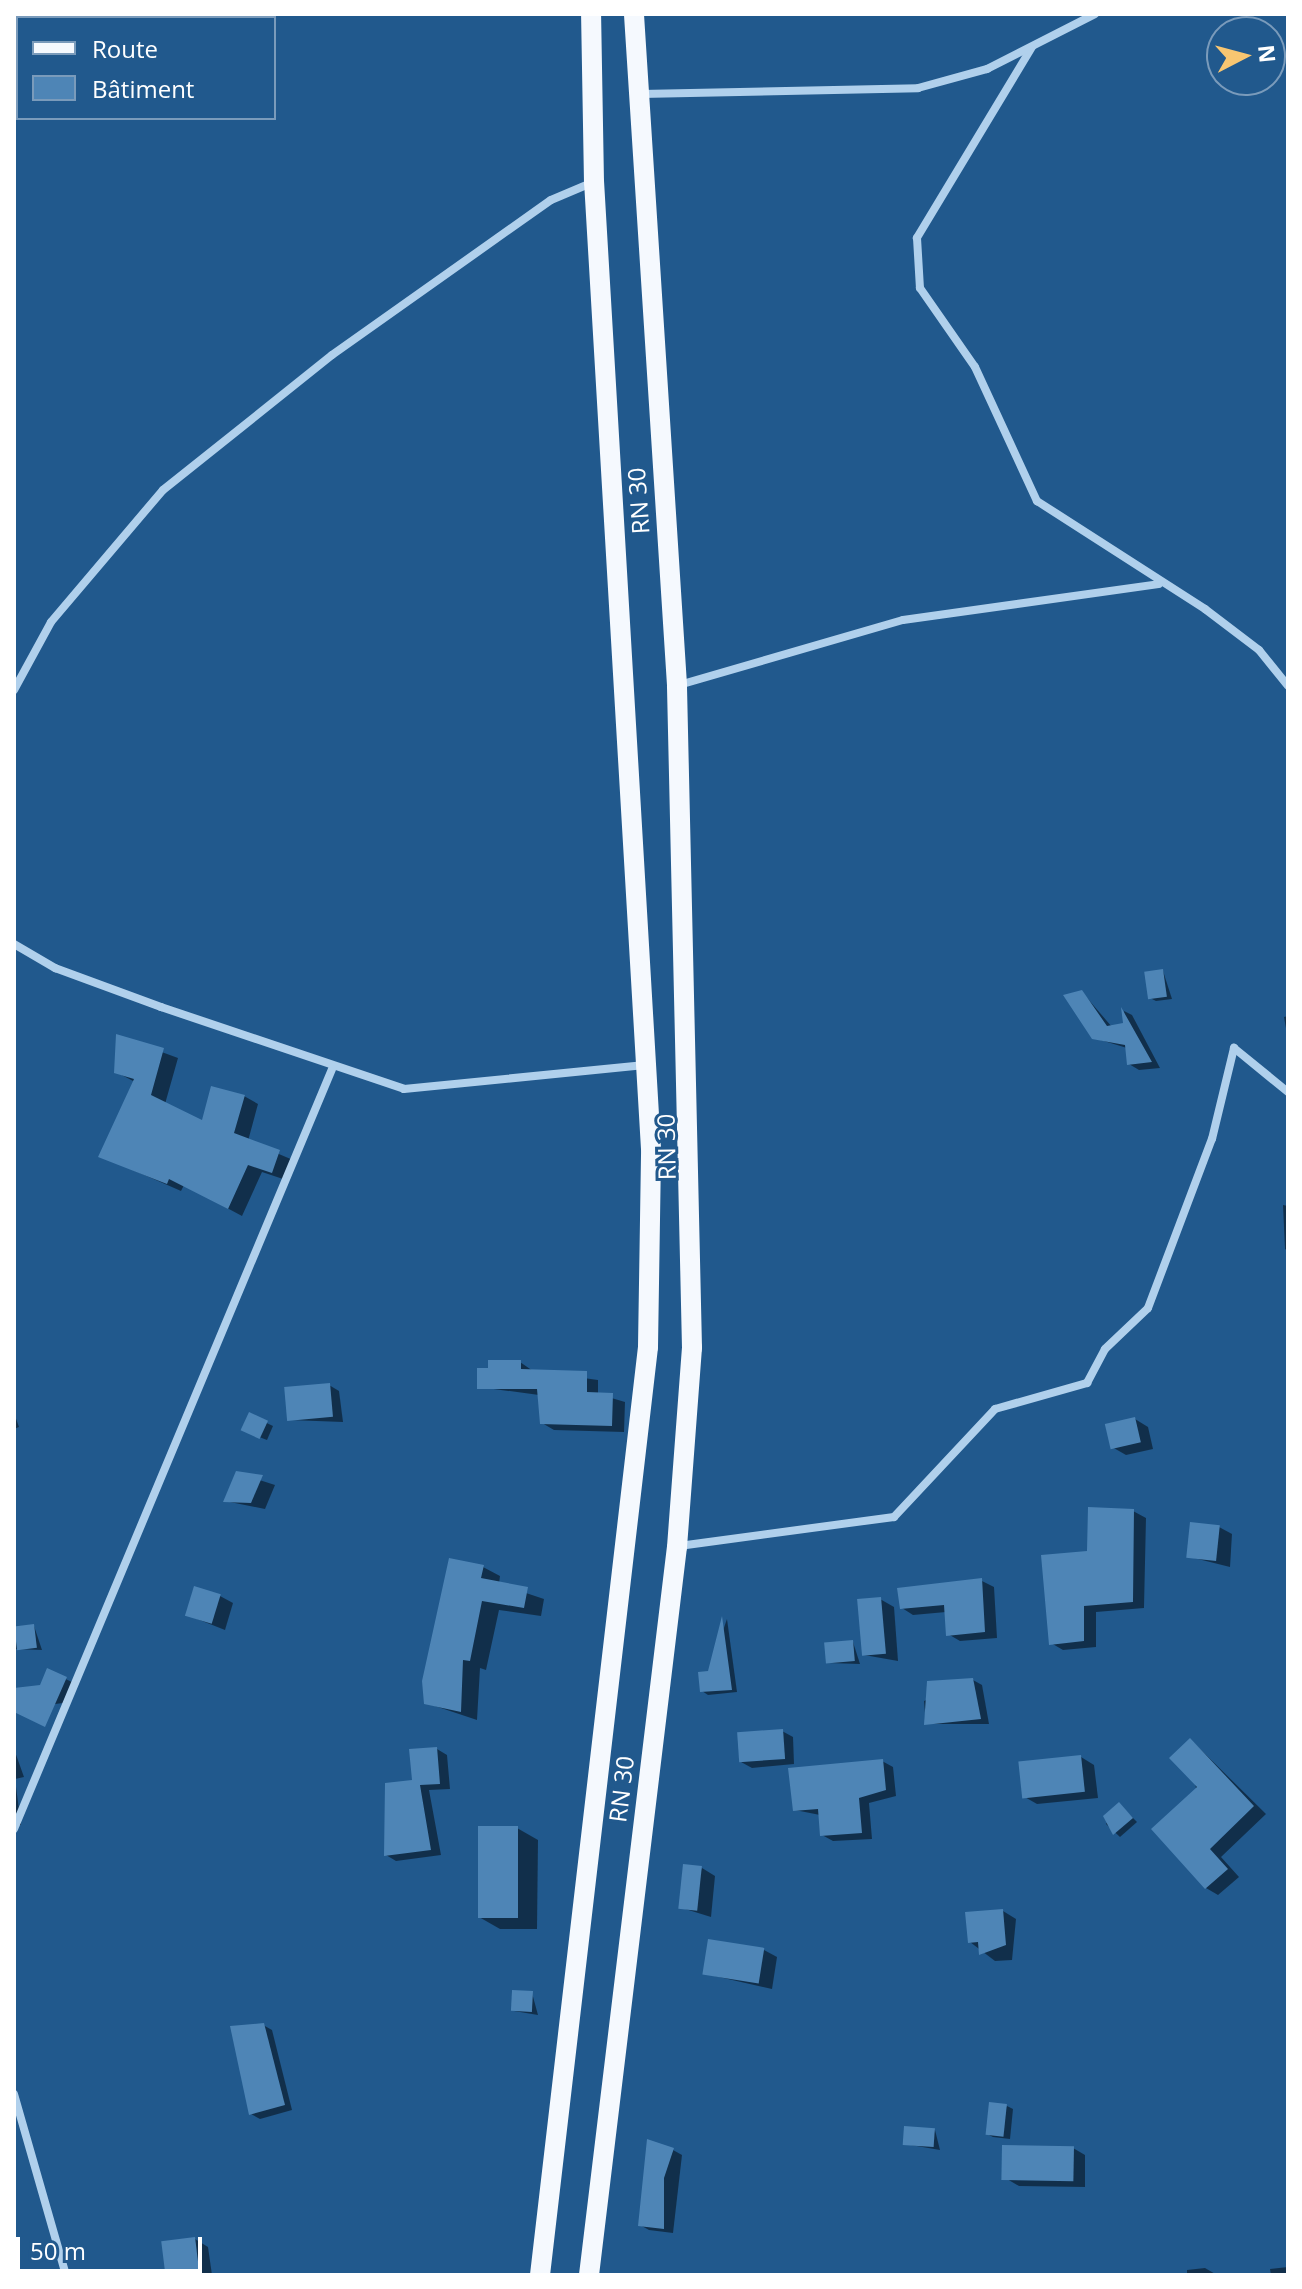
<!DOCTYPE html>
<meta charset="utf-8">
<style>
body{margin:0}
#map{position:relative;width:1302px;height:2289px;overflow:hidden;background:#21598d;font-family:"Open Sans",sans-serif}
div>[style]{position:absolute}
.shadow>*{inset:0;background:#0007}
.building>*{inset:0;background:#4e85b6;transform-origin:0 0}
.minor>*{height:8px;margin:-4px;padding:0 4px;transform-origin:4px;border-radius:4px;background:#b0d0ec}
.primary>*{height:20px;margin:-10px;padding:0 10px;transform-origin:10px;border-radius:10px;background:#f5f9fe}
span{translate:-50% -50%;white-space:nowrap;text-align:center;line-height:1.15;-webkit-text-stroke:6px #21598d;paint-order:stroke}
.street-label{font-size:24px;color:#fff}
.frame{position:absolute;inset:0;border:16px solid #fff;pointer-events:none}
.legend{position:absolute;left:16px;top:16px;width:260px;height:104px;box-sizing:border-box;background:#21598d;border:2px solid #7a9bbb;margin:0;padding:10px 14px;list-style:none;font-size:24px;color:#fff}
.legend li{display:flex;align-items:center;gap:16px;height:40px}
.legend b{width:40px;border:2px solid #7a9bbb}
.north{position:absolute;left:1206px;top:16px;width:80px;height:80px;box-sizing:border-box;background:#21598d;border:2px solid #7a9bbb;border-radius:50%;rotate:84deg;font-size:22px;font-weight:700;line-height:32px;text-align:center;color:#fff}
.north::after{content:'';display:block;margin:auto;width:28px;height:36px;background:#f8c671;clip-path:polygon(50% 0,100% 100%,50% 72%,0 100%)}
.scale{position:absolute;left:16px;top:2237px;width:186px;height:36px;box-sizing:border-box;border:4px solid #fff;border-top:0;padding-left:10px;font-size:24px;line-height:28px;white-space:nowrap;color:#fff;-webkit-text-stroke:6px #21598d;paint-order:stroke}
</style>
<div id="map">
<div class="shadow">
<div style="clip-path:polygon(1163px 971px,1172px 999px,1156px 1001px,1150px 998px)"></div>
<div style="clip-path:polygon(1082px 992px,1112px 1027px,1125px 1024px,1124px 1011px,1132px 1015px,1160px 1068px,1139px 1070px,1129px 1064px,1127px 1048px,1094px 1038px)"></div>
<div style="clip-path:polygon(1288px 1016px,1288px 1040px,1284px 1017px)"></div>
<div style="clip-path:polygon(118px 1036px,178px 1058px,165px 1104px,203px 1123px,244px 1096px,258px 1104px,248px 1141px,293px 1160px,286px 1180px,262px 1172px,242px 1216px,184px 1185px,181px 1191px,101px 1156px,135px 1082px,116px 1072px)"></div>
<div style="clip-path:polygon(1283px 1205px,1288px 1206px,1288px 1251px,1285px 1249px)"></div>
<div style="clip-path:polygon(520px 1362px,533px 1371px,598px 1380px,598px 1394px,625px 1402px,624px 1432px,554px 1430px,542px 1423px,539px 1395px,479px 1387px)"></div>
<div style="clip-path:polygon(329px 1385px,339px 1391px,343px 1422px,290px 1420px)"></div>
<div style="clip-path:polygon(14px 1413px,19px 1427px,14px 1429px)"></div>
<div style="clip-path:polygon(250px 1415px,273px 1426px,267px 1440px,249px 1433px)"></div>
<div style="clip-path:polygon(1135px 1419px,1148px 1427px,1153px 1449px,1126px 1455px,1112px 1447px)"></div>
<div style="clip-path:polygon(237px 1473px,275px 1485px,265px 1509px,225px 1501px)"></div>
<div style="clip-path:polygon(1133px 1511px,1146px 1518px,1144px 1608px,1096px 1612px,1096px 1647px,1063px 1650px,1051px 1643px,1089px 1552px)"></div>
<div style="clip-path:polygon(1219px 1527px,1232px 1534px,1230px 1567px,1190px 1557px)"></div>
<div style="clip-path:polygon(483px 1567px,500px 1576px,499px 1584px,544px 1599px,541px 1616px,499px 1610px,486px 1670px,480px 1668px,477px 1720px,426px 1703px)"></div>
<div style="clip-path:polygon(982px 1581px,994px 1587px,997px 1638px,960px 1641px,948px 1634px,946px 1612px,913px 1615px,902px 1608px)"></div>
<div style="clip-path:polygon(220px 1596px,233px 1603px,225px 1630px,187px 1615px)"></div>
<div style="clip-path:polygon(880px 1599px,894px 1607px,898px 1661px,864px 1655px)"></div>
<div style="clip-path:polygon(727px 1619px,737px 1692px,708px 1695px,702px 1691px)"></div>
<div style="clip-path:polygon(34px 1626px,42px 1650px,14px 1649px,14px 1629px)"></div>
<div style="clip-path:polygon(853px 1642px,860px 1664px,828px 1663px)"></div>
<div style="clip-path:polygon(48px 1671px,72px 1682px,63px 1703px,40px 1706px)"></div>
<div style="clip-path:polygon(973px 1680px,982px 1685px,989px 1724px,926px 1724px,924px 1701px)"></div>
<div style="clip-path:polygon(782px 1731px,793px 1737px,794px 1764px,752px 1768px,741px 1762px)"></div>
<div style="clip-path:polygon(1191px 1740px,1266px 1814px,1221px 1857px,1239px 1877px,1218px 1895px,1206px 1888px)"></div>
<div style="clip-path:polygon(14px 1749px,24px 1777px,15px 1779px,21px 1825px,14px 1825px)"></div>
<div style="clip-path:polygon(437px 1749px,447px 1755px,450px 1789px,429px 1790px,441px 1855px,396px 1861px,386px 1855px,414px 1782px)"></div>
<div style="clip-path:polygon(1081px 1757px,1094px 1765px,1098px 1798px,1037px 1804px,1023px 1796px)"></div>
<div style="clip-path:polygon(882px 1761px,893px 1767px,896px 1796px,869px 1803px,872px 1839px,833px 1841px,822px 1835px,820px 1815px,795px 1810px)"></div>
<div style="clip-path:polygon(1119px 1804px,1137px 1822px,1120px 1837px,1106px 1824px)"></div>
<div style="clip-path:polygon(517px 1828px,538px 1840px,537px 1929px,500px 1929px,479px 1917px)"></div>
<div style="clip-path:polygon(702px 1868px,715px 1876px,711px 1917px,682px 1908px)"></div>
<div style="clip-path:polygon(1003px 1911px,1016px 1919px,1012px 1960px,995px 1961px,970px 1942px)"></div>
<div style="clip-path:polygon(764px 1950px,777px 1957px,772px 1989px,706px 1974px)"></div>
<div style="clip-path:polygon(532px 1993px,538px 2015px,514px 2011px)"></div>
<div style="clip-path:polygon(263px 2025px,272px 2030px,292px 2110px,260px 2119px,251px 2114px)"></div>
<div style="clip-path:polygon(1007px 2106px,1013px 2109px,1010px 2139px,993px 2137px,987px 2134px)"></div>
<div style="clip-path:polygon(935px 2130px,940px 2150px,905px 2144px)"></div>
<div style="clip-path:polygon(1073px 2148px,1085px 2155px,1085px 2187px,1019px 2186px,1007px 2179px)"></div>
<div style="clip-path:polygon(673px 2150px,682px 2155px,673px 2233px,649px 2230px,640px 2225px)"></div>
<div style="clip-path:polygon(195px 2239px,208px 2247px,212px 2275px,166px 2274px)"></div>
<div style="clip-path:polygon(1288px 2267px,1288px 2275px,1271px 2275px,1270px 2269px)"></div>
<div style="clip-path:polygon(1205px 2268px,1217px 2275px,1187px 2275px,1187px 2270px)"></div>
</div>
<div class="building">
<div style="left:1163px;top:969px;width:28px;height:19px;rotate:82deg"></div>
<div style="clip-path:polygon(1082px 990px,1107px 1026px,1123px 1023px,1121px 1007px,1152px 1062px,1127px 1065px,1125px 1045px,1092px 1039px,1063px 995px)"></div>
<div style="clip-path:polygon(116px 1034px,164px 1048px,151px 1095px,202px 1120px,211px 1086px,245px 1095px,234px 1133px,280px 1150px,272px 1173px,248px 1165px,228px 1209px,169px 1179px,167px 1184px,98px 1157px,134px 1079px,114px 1073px)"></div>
<div style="clip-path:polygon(488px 1360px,521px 1360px,521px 1369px,587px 1371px,587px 1392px,613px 1393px,612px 1426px,540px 1424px,537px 1389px,477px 1389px,477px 1368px,488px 1368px)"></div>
<div style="left:330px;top:1383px;width:34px;height:46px;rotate:85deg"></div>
<div style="left:249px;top:1412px;width:21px;height:20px;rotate:25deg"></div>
<div style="left:1135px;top:1417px;width:26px;height:31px;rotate:77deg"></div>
<div style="clip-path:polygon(236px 1471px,263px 1475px,251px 1503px,223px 1502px)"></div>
<div style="clip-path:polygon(1088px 1507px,1134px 1509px,1133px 1602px,1084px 1606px,1084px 1641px,1049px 1645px,1041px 1555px,1087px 1551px)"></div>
<div style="left:1190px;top:1522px;width:30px;height:36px;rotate:6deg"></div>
<div style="clip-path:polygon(449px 1558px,484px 1565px,481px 1578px,528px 1587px,524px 1608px,482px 1601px,470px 1661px,463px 1660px,461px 1712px,424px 1704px,422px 1681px)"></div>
<div style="clip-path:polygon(982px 1578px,985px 1632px,946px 1636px,944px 1605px,900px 1609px,897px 1588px)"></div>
<div style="left:194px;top:1586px;width:28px;height:31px;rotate:17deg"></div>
<div style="left:881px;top:1597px;width:57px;height:24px;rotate:85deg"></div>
<div style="clip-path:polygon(722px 1616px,732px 1690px,700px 1692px,698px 1672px,708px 1671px)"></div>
<div style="left:34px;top:1624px;width:24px;height:20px;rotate:83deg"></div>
<div style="left:853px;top:1640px;width:21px;height:29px;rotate:85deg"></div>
<div style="clip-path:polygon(47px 1668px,67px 1677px,45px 1727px,14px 1712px,14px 1688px,40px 1685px)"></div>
<div style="clip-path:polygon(973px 1678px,981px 1719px,924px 1725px,927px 1681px)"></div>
<div style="left:783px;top:1729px;width:30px;height:46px;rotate:86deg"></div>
<div style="clip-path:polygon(1190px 1738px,1254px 1806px,1210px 1849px,1228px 1869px,1205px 1889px,1151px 1829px,1197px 1787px,1169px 1758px)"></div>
<div style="clip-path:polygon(437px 1747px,440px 1784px,420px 1785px,431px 1850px,384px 1856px,385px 1783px,412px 1780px,409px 1749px)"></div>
<div style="left:1081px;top:1755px;width:37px;height:63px;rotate:84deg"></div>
<div style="clip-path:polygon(883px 1759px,886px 1790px,859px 1798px,862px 1833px,820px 1836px,818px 1809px,793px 1811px,788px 1768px)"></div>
<div style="clip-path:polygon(1119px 1802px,1133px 1818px,1113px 1835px,1103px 1816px)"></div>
<div style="left:478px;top:1826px;width:40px;height:92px"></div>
<div style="left:683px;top:1864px;width:19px;height:45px;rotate:6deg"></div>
<div style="clip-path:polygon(1003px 1909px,1006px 1945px,979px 1955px,978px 1942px,968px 1943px,965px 1912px)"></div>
<div style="left:708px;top:1939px;width:57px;height:36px;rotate:9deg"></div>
<div style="left:533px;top:1991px;width:21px;height:21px;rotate:93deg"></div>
<div style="clip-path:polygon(264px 2023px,285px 2105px,249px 2115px,230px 2026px)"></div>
<div style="left:989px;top:2102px;width:18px;height:33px;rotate:6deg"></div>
<div style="left:904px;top:2126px;width:31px;height:19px;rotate:4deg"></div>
<div style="clip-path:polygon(647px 2139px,674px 2148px,664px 2178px,664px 2229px,638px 2226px)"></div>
<div style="left:1002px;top:2145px;width:72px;height:35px;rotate:1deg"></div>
<div style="left:195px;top:2237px;width:34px;height:34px;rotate:83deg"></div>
</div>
<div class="minor">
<div style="left:1032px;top:47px;width:223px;rotate:121.1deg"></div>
<div style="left:917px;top:238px;width:50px;rotate:86.6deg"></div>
<div style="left:920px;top:288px;width:96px;rotate:55.2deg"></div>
<div style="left:975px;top:367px;width:148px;rotate:65.2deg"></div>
<div style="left:1037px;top:501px;width:200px;rotate:32.7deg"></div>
<div style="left:1205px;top:609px;width:68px;rotate:37.2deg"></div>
<div style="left:1259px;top:650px;width:46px;rotate:51.1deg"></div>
<div style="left:641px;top:94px;width:277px;rotate:-1.2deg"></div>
<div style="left:918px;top:88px;width:72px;rotate:-15.4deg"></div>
<div style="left:987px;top:69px;width:121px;rotate:-27deg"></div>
<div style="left:679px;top:685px;width:233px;rotate:-16.2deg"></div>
<div style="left:903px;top:620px;width:258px;rotate:-8deg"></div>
<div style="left:14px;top:690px;width:77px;rotate:-61.4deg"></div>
<div style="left:51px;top:622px;width:173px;rotate:-49.7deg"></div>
<div style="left:163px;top:490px;width:216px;rotate:-38.6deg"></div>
<div style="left:332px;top:355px;width:268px;rotate:-35.3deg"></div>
<div style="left:551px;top:200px;width:43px;rotate:-23deg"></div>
<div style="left:14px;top:944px;width:48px;rotate:30.3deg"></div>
<div style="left:55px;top:968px;width:113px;rotate:20.2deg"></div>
<div style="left:161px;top:1007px;width:256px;rotate:18.6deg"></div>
<div style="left:404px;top:1089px;width:242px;rotate:-5.7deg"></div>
<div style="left:679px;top:1546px;width:217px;rotate:-7.7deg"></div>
<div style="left:894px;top:1517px;width:148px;rotate:-46.9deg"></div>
<div style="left:995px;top:1409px;width:96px;rotate:-15.8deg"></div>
<div style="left:1087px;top:1383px;width:38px;rotate:-62deg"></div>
<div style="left:1105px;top:1349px;width:59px;rotate:-43.6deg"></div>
<div style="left:1148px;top:1308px;width:181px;rotate:-69.3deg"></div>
<div style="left:1212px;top:1139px;width:94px;rotate:-76.4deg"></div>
<div style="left:1234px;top:1048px;width:70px;rotate:39.2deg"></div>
<div style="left:14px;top:1829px;width:824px;rotate:-67.29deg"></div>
<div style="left:14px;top:2094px;width:188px;rotate:74deg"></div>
</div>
<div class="primary">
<div style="left:540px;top:2275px;width:934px;rotate:-83.36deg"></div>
<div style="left:648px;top:1347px;width:198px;rotate:-89.1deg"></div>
<div style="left:651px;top:1149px;width:969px;rotate:-93.37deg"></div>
<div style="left:594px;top:182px;width:168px;rotate:-91deg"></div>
<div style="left:589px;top:2275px;width:733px;rotate:-83.11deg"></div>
<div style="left:677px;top:1547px;width:200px;rotate:-85.7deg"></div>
<div style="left:692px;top:1348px;width:663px;rotate:-91.3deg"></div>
<div style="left:677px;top:685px;width:672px;rotate:-93.67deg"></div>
</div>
<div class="street-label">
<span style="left:638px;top:501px;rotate:-94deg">RN 30</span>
<span style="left:666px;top:1147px;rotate:-91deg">RN 30</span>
<span style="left:621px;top:1789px;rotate:-83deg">RN 30</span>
</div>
<div class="frame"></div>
<ul class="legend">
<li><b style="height:10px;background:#f5f9fe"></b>Route</li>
<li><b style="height:22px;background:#4e85b6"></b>Bâtiment</li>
</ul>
<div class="north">N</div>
<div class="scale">50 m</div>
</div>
